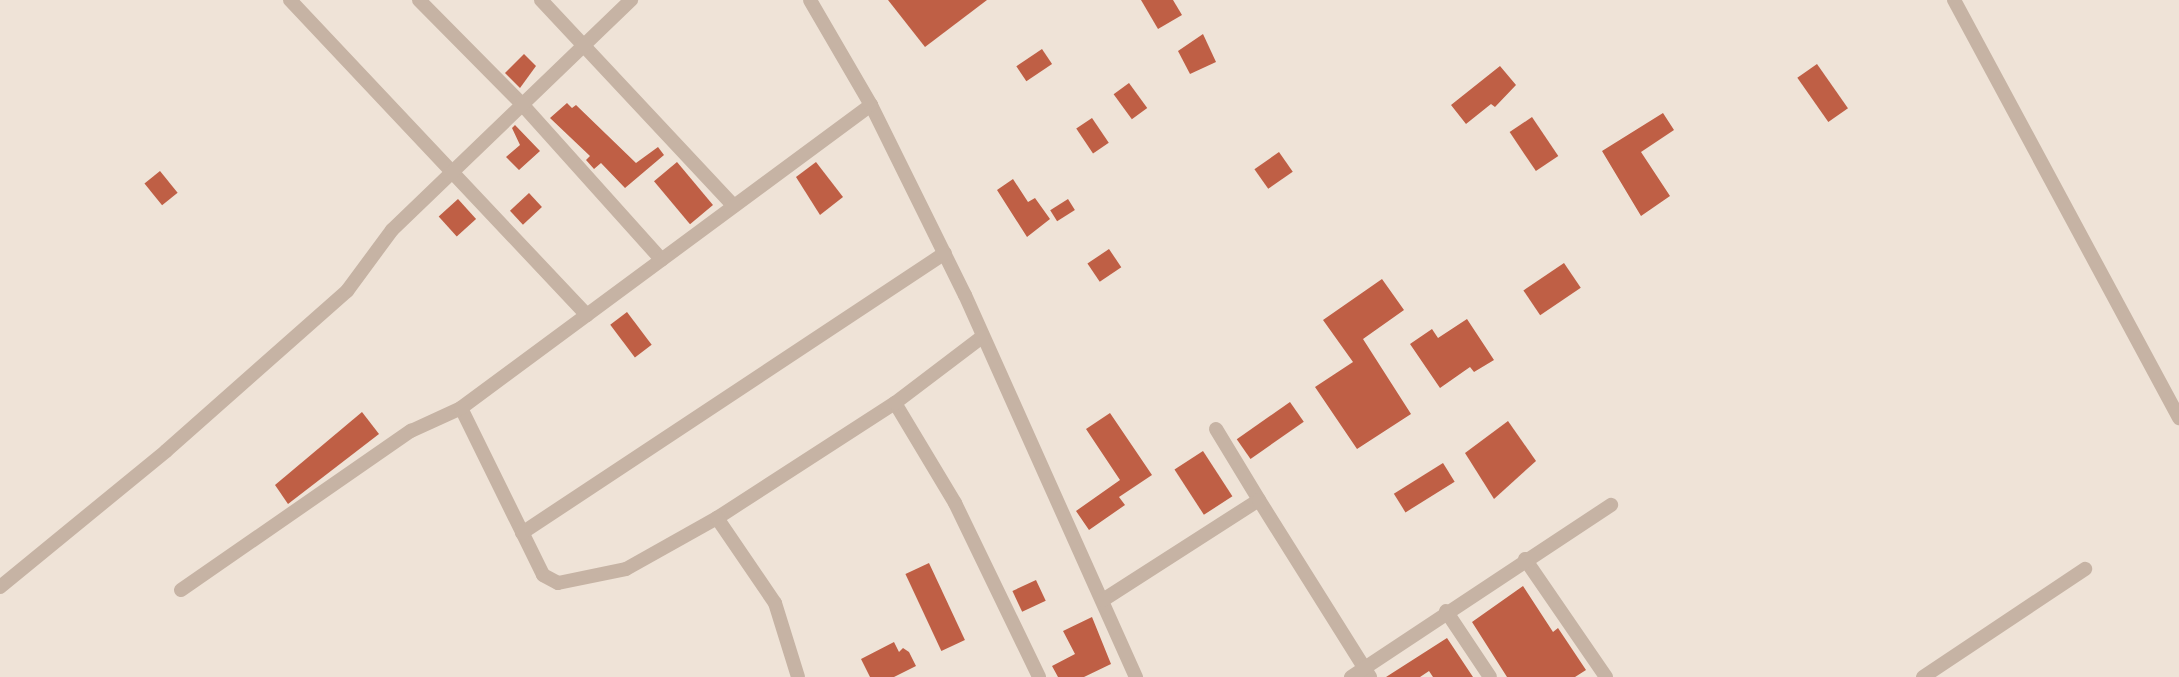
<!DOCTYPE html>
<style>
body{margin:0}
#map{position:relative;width:2179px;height:677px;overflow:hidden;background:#efe3d7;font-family:Commissioner,sans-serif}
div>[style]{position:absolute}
.building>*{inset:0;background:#bf5f45;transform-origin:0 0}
.street>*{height:14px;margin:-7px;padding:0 7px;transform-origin:7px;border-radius:7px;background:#c6b3a4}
span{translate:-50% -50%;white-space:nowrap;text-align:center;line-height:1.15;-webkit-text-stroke:5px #f7ede3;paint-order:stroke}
</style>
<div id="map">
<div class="building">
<div style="clip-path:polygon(888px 0,987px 0,925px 47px)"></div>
<div style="clip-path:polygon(1141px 0,1173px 0,1182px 15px,1158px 29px)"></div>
<div style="clip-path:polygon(1203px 34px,1216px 62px,1190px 74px,1178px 51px)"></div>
<div style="left:1042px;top:49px;width:18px;height:31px;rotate:56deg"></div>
<div style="clip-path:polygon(524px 54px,536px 66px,520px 88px,505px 73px)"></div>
<div style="left:1817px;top:64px;width:54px;height:24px;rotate:55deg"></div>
<div style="clip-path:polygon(1500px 66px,1516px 85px,1495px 107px,1491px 104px,1466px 124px,1451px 105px)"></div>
<div style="left:1129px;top:83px;width:31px;height:19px;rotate:54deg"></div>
<div style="clip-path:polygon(567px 103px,572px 108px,576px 105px,636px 163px,658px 147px,664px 155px,625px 188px,601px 163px,594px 169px,586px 160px,590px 156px,550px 118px)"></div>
<div style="clip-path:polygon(1663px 113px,1674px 130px,1641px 152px,1670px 196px,1641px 216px,1602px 151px)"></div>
<div style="left:1532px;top:117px;width:47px;height:27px;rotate:56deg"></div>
<div style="left:1092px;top:118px;width:30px;height:19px;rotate:56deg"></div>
<div style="clip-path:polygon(515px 125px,540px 151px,519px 170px,506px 157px,520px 145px,512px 128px)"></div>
<div style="left:1279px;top:152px;width:24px;height:30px;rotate:55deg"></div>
<div style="left:677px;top:162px;width:56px;height:30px;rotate:50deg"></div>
<div style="clip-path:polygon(816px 162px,843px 197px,820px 215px,796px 177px)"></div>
<div style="left:160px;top:171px;width:28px;height:20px;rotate:51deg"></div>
<div style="clip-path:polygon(1013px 179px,1028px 202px,1035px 198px,1050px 219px,1027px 237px,997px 190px)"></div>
<div style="left:529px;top:193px;width:19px;height:26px;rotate:47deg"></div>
<div style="left:458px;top:199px;width:27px;height:26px;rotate:48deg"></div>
<div style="left:1068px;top:199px;width:13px;height:21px;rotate:58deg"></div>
<div style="left:1109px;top:249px;width:22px;height:26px;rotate:56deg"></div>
<div style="left:1564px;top:263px;width:30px;height:49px;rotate:56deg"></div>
<div style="clip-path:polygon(1382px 279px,1404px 310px,1363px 339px,1411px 414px,1357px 449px,1315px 387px,1353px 362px,1323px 320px)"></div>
<div style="left:627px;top:312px;width:41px;height:21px;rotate:53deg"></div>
<div style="clip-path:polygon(1467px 319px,1494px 360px,1474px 372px,1470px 367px,1440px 388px,1410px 344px,1432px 329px,1438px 338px)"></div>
<div style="left:1290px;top:402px;width:24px;height:65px;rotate:55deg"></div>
<div style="clip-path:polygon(362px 412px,379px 434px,288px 504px,275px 485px)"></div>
<div style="clip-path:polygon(1110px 413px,1152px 475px,1119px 497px,1125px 505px,1089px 530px,1076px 511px,1120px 480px,1086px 429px)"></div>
<div style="clip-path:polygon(1508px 421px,1536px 461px,1494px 499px,1465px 453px)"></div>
<div style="left:1203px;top:451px;width:54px;height:34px;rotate:57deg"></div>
<div style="left:1443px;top:463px;width:22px;height:58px;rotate:58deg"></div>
<div style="left:929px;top:563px;width:85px;height:26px;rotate:65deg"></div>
<div style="left:1036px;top:580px;width:23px;height:26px;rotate:65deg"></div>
<div style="clip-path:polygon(1523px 586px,1553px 632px,1558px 628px,1586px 670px,1575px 677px,1507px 677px,1472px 622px)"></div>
<div style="clip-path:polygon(1092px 617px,1111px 664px,1084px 677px,1058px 677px,1052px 666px,1075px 654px,1063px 631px)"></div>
<div style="clip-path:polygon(1447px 638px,1473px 677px,1433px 677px,1429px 671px,1420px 677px,1386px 677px)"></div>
<div style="clip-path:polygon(894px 642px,899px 652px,903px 648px,909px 652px,916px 666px,894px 677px,870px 677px,861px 659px)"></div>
</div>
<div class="street">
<div style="left:290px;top:0;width:433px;rotate:46.7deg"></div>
<div style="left:419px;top:0;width:144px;rotate:45.3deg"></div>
<div style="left:520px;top:102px;width:212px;rotate:48.1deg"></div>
<div style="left:541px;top:0;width:282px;rotate:46.9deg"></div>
<div style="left:1954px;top:0;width:475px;rotate:61.7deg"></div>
<div style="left:871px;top:105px;width:212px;rotate:63.7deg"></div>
<div style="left:965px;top:295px;width:419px;rotate:65.9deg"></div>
<div style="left:895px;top:403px;width:117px;rotate:59deg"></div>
<div style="left:955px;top:503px;width:193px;rotate:64.2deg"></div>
<div style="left:461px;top:408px;width:186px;rotate:63.8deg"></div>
<div style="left:543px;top:575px;width:17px;rotate:28deg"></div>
<div style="left:558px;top:583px;width:69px;rotate:-11.6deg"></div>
<div style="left:626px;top:569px;width:104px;rotate:-29.3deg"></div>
<div style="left:717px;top:518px;width:212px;rotate:-32.9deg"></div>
<div style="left:895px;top:403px;width:109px;rotate:-37.2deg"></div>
<div style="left:1216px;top:429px;width:83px;rotate:58.8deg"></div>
<div style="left:717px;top:518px;width:103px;rotate:55.7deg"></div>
<div style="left:775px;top:603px;width:77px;rotate:72.7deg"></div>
<div style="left:522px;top:533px;width:507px;rotate:-33.5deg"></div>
<div style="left:1525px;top:559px;width:143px;rotate:55.5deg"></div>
<div style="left:0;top:587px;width:215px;rotate:-39.3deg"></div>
<div style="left:166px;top:451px;width:242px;rotate:-41.5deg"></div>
<div style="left:347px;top:291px;width:76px;rotate:-53.6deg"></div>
<div style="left:392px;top:230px;width:332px;rotate:-43.9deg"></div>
<div style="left:181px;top:590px;width:280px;rotate:-34.7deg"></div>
<div style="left:411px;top:431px;width:55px;rotate:-24.7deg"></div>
<div style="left:461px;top:408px;width:510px;rotate:-36.47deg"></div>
<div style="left:871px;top:105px;width:121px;rotate:-120.2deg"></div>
<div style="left:1103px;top:600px;width:185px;rotate:-32.7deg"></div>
<div style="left:1259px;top:500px;width:209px;rotate:57.9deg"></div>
<div style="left:1446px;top:611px;width:79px;rotate:56.3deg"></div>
<div style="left:1351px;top:677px;width:312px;rotate:-33.5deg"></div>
<div style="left:1923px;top:677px;width:195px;rotate:-33.7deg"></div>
</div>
</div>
